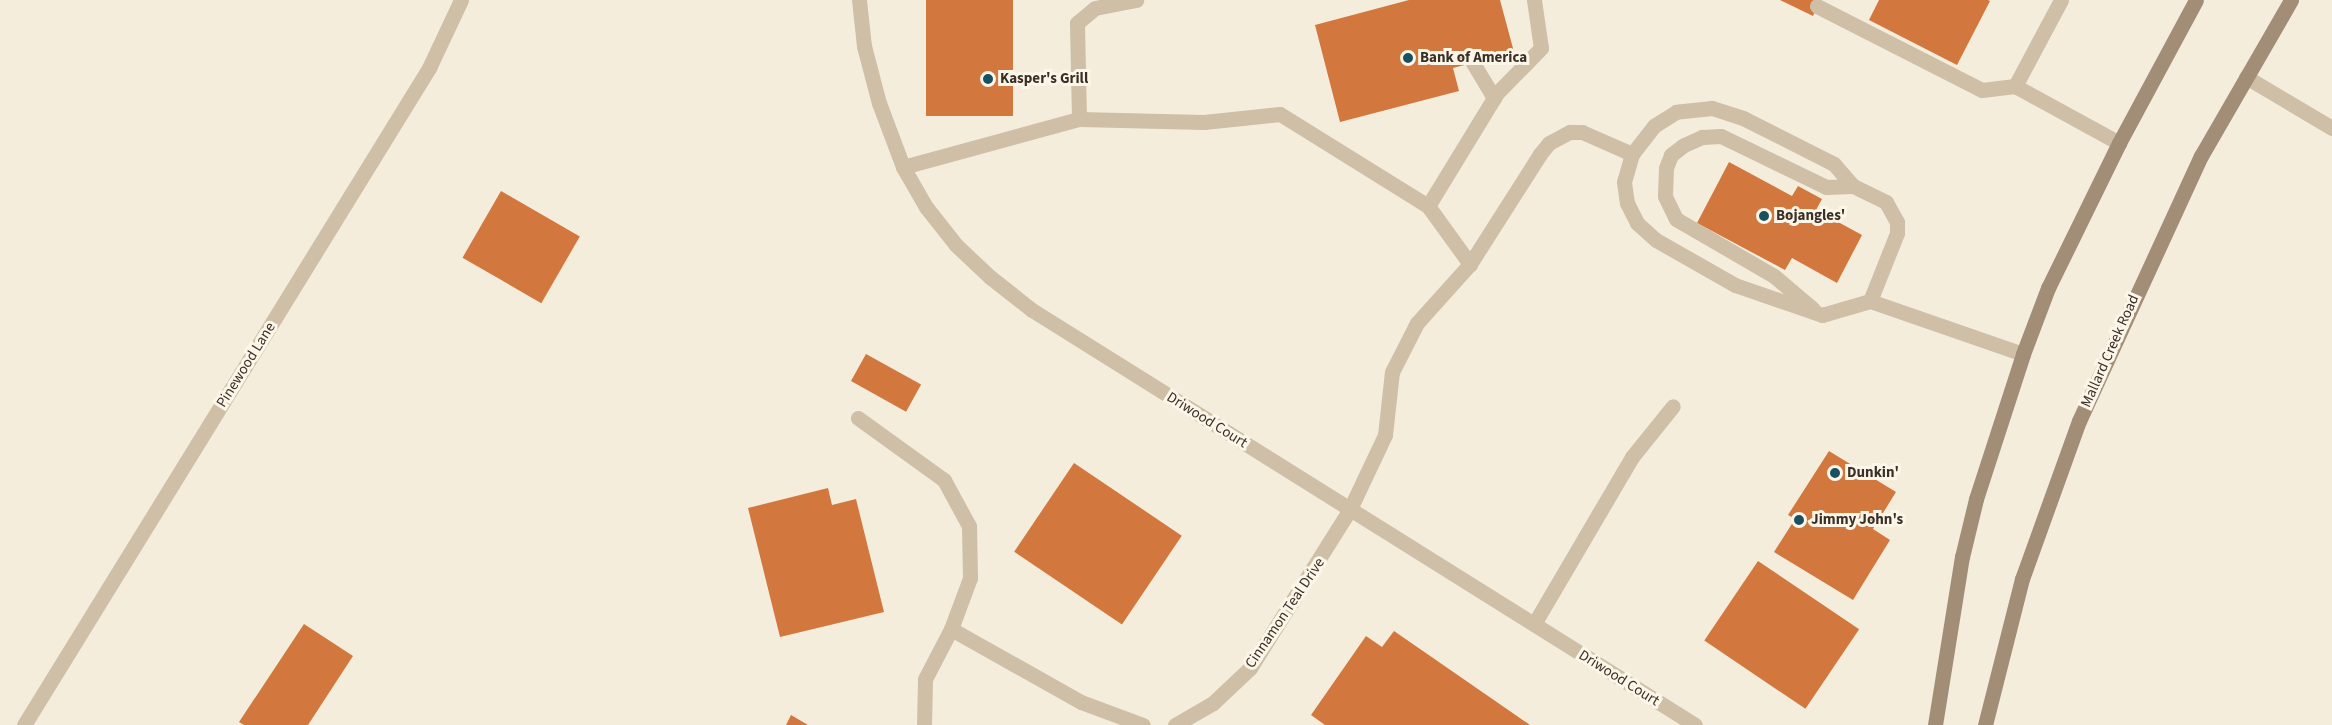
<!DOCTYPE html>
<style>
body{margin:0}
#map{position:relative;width:2332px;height:725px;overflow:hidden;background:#f5eddc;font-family:"Source Sans 3",sans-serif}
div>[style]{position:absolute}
.building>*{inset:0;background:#d2773d;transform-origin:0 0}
.service>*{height:15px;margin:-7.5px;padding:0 7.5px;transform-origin:7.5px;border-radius:7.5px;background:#cebfa6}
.minor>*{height:15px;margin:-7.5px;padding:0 7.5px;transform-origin:7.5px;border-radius:7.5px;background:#cebfa6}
.secondary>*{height:15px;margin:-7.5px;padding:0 7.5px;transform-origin:7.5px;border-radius:7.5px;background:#a28d77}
.dots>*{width:16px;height:16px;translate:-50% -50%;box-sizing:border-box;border:3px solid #fcf6e9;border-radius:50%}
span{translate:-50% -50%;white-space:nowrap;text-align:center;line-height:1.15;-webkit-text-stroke:6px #fcf6e9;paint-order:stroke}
.poi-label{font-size:15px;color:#3a3028;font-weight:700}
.left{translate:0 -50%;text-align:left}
.street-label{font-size:15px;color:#3a3028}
</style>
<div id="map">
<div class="building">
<div style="left:926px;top:0;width:87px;height:116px"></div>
<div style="clip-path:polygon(1409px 0,1500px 0,1514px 52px,1453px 68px,1459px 91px,1340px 122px,1315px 25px)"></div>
<div style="clip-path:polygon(1780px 0,1820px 0,1813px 16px)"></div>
<div style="clip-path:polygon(1879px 0,1988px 0,1990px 1px,1957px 65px,1869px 20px)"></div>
<div style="clip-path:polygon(1729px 162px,1792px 196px,1798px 186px,1822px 199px,1816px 210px,1862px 235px,1837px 283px,1792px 258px,1785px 270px,1697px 223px)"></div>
<div style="left:501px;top:191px;width:91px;height:77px;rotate:30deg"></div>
<div style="left:866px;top:354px;width:63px;height:31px;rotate:29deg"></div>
<div style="clip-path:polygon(1829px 451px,1896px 492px,1873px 529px,1890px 540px,1853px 600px,1774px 552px,1795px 519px,1788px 515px)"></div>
<div style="left:1074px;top:463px;width:130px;height:107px;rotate:34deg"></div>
<div style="clip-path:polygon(828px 488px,832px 505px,856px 499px,884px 612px,780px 637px,748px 508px)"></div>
<div style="left:1758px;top:561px;width:122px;height:96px;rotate:34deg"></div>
<div style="clip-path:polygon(304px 624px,353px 656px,308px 725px,244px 725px,239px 722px)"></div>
<div style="clip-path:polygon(1394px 631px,1530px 725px,1325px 725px,1311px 715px,1366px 636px,1382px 647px)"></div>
<div style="clip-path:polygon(791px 715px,808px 725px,786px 725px)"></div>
</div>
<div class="service">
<div style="left:2061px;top:0;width:98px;rotate:118.1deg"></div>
<div style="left:2015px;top:86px;width:119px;rotate:28.7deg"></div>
<div style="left:1817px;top:6px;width:185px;rotate:27deg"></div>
<div style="left:1982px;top:90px;width:33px;rotate:-7deg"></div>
<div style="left:1473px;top:63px;width:41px;rotate:59deg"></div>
<div style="left:2246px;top:77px;width:100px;rotate:30.7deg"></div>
<div style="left:1079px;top:119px;width:96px;rotate:-91.2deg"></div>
<div style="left:1077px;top:23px;width:23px;rotate:-40deg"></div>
<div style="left:1095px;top:8px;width:42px;rotate:-11deg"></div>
<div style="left:903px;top:167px;width:182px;rotate:-15.3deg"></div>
<div style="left:1079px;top:119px;width:125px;rotate:1.4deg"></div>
<div style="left:1204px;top:122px;width:76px;rotate:-6deg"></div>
<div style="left:1280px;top:114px;width:174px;rotate:31.9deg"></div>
<div style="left:1428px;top:206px;width:72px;rotate:54.1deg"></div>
<div style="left:1428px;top:206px;width:132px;rotate:-58.6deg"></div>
<div style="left:1497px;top:93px;width:63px;rotate:-45.6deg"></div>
<div style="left:1541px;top:48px;width:49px;rotate:-98.3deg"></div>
<div style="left:1870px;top:301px;width:73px;rotate:-68.3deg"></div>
<div style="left:1897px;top:233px;width:11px;rotate:-90deg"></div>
<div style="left:1897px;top:222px;width:23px;rotate:-119deg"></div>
<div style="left:1886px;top:202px;width:37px;rotate:-154deg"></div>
<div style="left:1853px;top:186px;width:29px;rotate:-131deg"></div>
<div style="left:1834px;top:164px;width:102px;rotate:-153.2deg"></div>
<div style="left:1743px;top:118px;width:33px;rotate:-162deg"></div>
<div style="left:1712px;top:108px;width:36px;rotate:174deg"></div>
<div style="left:1676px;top:112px;width:26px;rotate:148deg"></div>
<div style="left:1654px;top:126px;width:36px;rotate:128deg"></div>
<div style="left:1632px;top:154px;width:29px;rotate:106deg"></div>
<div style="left:1624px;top:182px;width:21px;rotate:82deg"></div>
<div style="left:1627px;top:203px;width:22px;rotate:63deg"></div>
<div style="left:1637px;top:223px;width:25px;rotate:42deg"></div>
<div style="left:1656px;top:240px;width:91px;rotate:29.7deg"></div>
<div style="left:1735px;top:285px;width:92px;rotate:19deg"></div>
<div style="left:1822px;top:315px;width:50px;rotate:-16.3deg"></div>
<div style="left:1870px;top:301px;width:162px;rotate:19.1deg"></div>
<div style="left:1813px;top:309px;width:51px;rotate:-139.8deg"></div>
<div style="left:1774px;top:276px;width:113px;rotate:-149.8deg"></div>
<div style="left:1676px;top:219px;width:25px;rotate:-116deg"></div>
<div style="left:1665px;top:196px;width:28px;rotate:-88deg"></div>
<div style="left:1666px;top:168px;width:14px;rotate:-69deg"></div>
<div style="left:1671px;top:155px;width:16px;rotate:-38deg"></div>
<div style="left:1684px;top:145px;width:20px;rotate:-24deg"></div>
<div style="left:1702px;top:137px;width:19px;rotate:-3deg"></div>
<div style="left:1721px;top:136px;width:117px;rotate:25.9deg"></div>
<div style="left:1826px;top:187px;width:27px;rotate:-2deg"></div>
<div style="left:1350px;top:509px;width:82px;rotate:-64.7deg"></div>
<div style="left:1385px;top:435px;width:63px;rotate:-83.7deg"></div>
<div style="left:1392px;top:372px;width:55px;rotate:-63deg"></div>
<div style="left:1417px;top:323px;width:79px;rotate:-48.1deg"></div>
<div style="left:1470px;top:264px;width:130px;rotate:-57.5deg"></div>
<div style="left:1540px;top:154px;width:14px;rotate:-51deg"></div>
<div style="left:1549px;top:143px;width:24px;rotate:-28deg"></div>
<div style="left:1570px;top:132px;width:12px"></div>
<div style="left:1582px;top:132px;width:55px;rotate:23.7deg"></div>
<div style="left:1534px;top:624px;width:194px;rotate:-59.6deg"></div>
<div style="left:1632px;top:457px;width:65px;rotate:-51.2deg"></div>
</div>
<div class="minor">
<div style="left:859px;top:0;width:46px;rotate:83.8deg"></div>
<div style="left:864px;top:46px;width:59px;rotate:75.3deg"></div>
<div style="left:879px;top:103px;width:68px;rotate:69.4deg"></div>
<div style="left:903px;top:167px;width:46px;rotate:60.1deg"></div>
<div style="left:926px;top:207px;width:48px;rotate:51.7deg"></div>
<div style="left:956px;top:245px;width:47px;rotate:43.3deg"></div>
<div style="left:990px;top:277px;width:53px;rotate:38.2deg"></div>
<div style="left:1032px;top:310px;width:782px;rotate:32.04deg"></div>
<div style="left:858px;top:418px;width:106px;rotate:35.8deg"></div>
<div style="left:944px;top:480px;width:52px;rotate:61.5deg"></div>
<div style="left:969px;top:526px;width:52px;rotate:88.9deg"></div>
<div style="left:970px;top:578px;width:54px;rotate:110.4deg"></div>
<div style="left:951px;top:629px;width:56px;rotate:117.5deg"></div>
<div style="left:925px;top:679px;width:46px;rotate:91.2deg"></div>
<div style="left:951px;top:629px;width:149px;rotate:29.3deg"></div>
<div style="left:1081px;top:702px;width:66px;rotate:20.4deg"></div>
<div style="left:24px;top:725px;width:772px;rotate:-58.35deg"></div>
<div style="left:429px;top:68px;width:75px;rotate:-64.8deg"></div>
<div style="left:1175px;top:725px;width:44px;rotate:-30.1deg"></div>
<div style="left:1213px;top:703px;width:51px;rotate:-43.4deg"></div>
<div style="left:1250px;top:668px;width:188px;rotate:-57.8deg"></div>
</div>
<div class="secondary">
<div style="left:1935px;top:725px;width:170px;rotate:-80.9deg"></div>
<div style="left:1962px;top:557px;width:60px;rotate:-76.4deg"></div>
<div style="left:1976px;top:499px;width:152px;rotate:-72deg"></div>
<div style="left:2023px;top:354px;width:71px;rotate:-69.3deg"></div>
<div style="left:2048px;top:288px;width:161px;rotate:-63.9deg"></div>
<div style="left:2119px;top:143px;width:162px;rotate:-61.7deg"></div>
<div style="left:1985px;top:725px;width:151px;rotate:-75.8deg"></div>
<div style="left:2022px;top:579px;width:168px;rotate:-70.2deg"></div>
<div style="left:2079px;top:421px;width:292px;rotate:-65.3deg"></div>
<div style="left:2201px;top:156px;width:180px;rotate:-60deg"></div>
</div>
<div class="dots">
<div style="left:1408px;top:58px;background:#195160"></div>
<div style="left:988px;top:79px;background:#195160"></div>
<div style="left:1764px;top:216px;background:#195160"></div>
<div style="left:1835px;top:473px;background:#195160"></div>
<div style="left:1799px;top:520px;background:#195160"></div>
</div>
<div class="poi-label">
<span class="left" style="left:1420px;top:58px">Bank of America</span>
<span class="left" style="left:1000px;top:79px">Kasper's Grill</span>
<span class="left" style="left:1776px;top:216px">Bojangles'</span>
<span class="left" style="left:1847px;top:473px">Dunkin'</span>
<span class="left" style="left:1811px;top:520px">Jimmy John's</span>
</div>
<div class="street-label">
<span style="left:2110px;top:351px;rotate:-66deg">Mallard Creek Road</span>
<span style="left:246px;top:365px;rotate:-58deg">Pinewood Lane</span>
<span style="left:1207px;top:420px;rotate:32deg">Driwood Court</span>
<span style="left:1285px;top:613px;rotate:-56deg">Cinnamon Teal Drive</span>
<span style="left:1619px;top:678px;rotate:32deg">Driwood Court</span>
</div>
</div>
